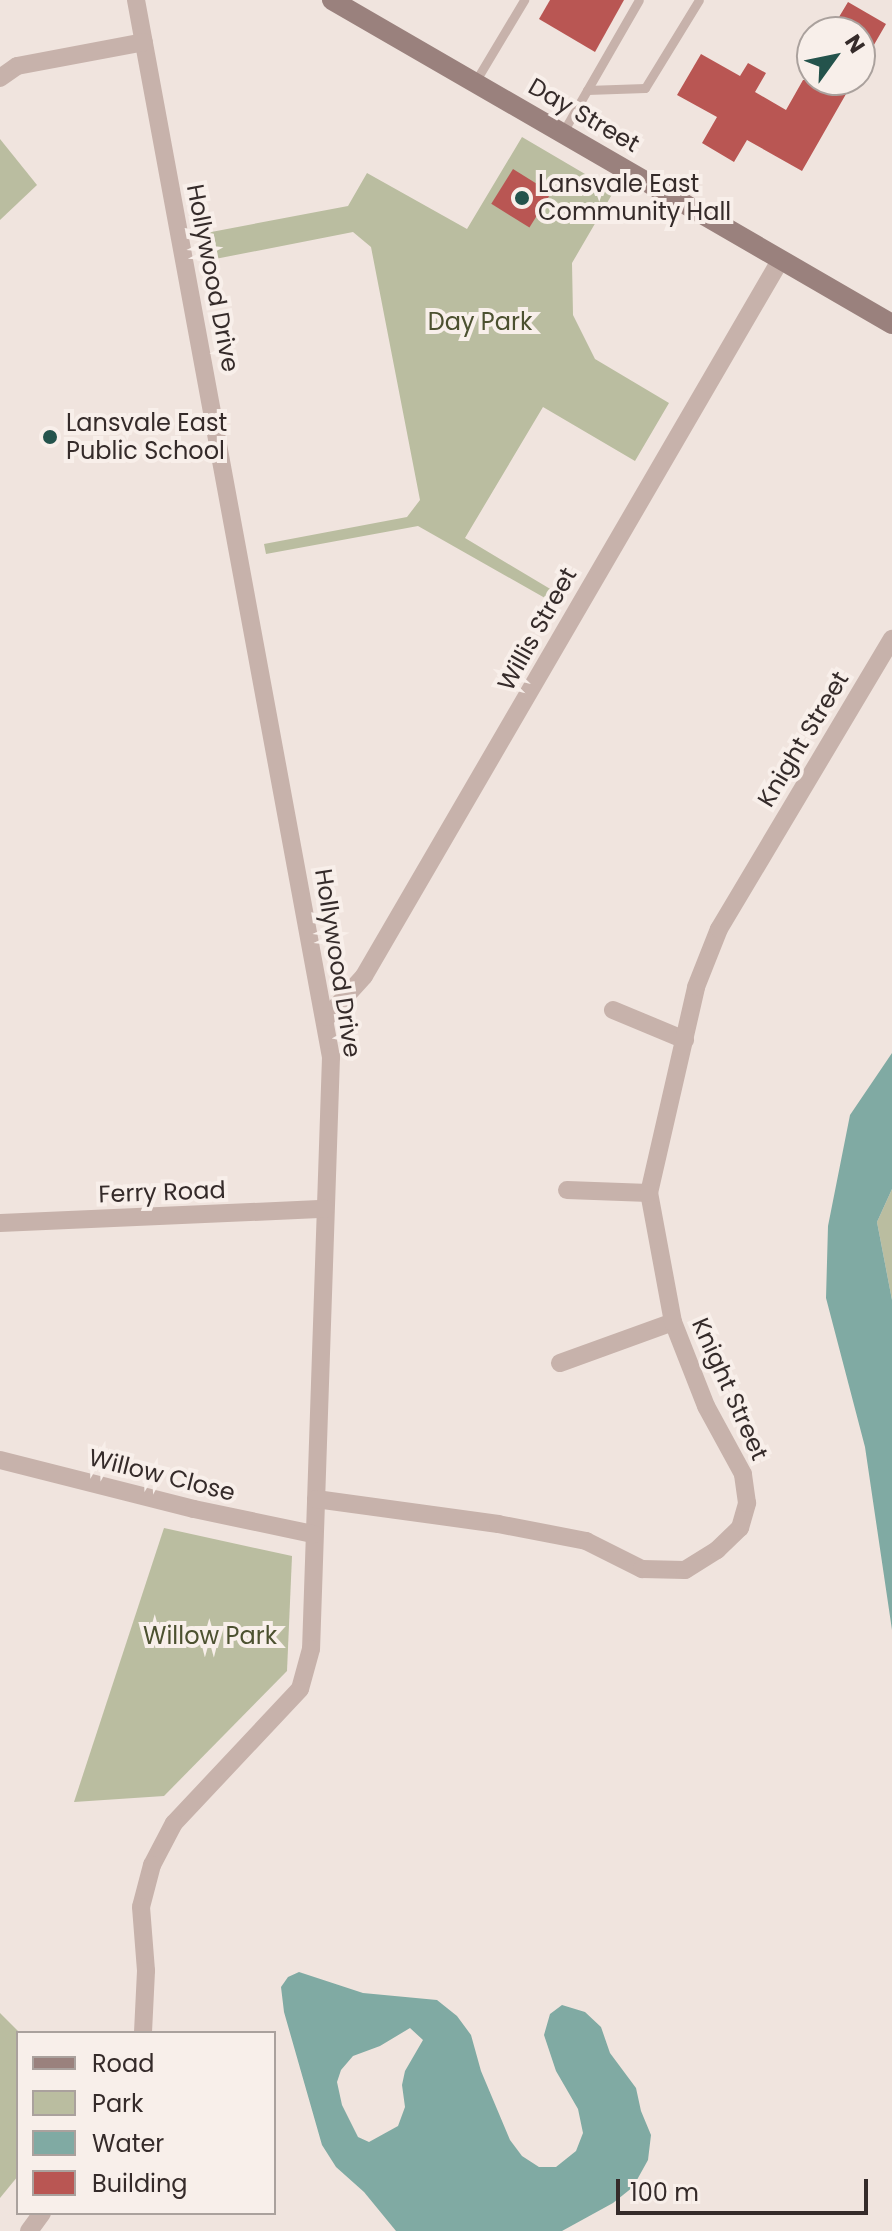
<!DOCTYPE html>
<style>
body{margin:0}
#map{position:relative;width:892px;height:2231px;overflow:hidden;background:#f0e4de;font-family:Poppins,sans-serif}
div>[style]{position:absolute}
.green>*{inset:0;background:#babda0}
.water>*{inset:0;background:#80aaa3}
.building>*{inset:0;background:#b95653;transform-origin:0 0}
.lane>*{height:9px;margin:-4.5px;padding:0 4.5px;transform-origin:4.5px;border-radius:4.5px;background:#c7b2ab}
.street>*{height:18px;margin:-9px;padding:0 9px;transform-origin:9px;border-radius:9px;background:#c7b2ab}
.secondary>*{height:20px;margin:-10px;padding:0 10px;transform-origin:10px;border-radius:10px;background:#9a817d}
.dots>*{width:22px;height:22px;translate:-50% -50%;box-sizing:border-box;border:4px solid #f8efea;border-radius:50%}
span{translate:-50% -50%;white-space:nowrap;text-align:center;line-height:1.15;-webkit-text-stroke:8px #f8efea;paint-order:stroke}
.street-label{font-size:24px;color:#352b2a}
.poi-label{font-size:24px;color:#352b2a}
.left{translate:0 -50%;text-align:left}
.park-label{font-size:24px;color:#4c5130}
.legend{position:absolute;left:16px;top:2031px;width:260px;height:184px;box-sizing:border-box;background:#f8efea;border:2px solid #aaa19d;margin:0;padding:10px 14px;list-style:none;font-size:24px;color:#352b2a}
.legend li{display:flex;align-items:center;gap:16px;height:40px}
.legend b{width:40px;border:2px solid #aaa19d}
.north{position:absolute;left:796px;top:16px;width:80px;height:80px;box-sizing:border-box;background:#f8efea;border:2px solid #aaa19d;border-radius:50%;rotate:57deg;font-size:22px;font-weight:700;line-height:32px;text-align:center;color:#352b2a}
.north::after{content:'';display:block;margin:auto;width:28px;height:36px;background:#24534c;clip-path:polygon(50% 0,100% 100%,50% 72%,0 100%)}
.scale{position:absolute;left:616px;top:2179px;width:252px;height:36px;box-sizing:border-box;border:4px solid #352b2a;border-top:0;padding-left:10px;font-size:24px;line-height:28px;white-space:nowrap;color:#352b2a;-webkit-text-stroke:6px #f8efea;paint-order:stroke}
</style>
<div id="map">
<div class="green">
<div style="clip-path:polygon(522px 137px,614px 191px,572px 263px,573px 315px,595px 359px,669px 403px,635px 461px,543px 407px,465px 538px,557px 593px,552px 602px,418px 526px,266px 554px,264px 544px,407px 517px,420px 500px,371px 247px,353px 232px,210px 260px,206px 233px,348px 206px,367px 173px,467px 229px)"></div>
<div style="clip-path:polygon(0 139px,37px 185px,0 220px)"></div>
<div style="clip-path:polygon(892px 1189px,892px 1300px,877px 1222px)"></div>
<div style="clip-path:polygon(164px 1528px,292px 1556px,287px 1671px,164px 1796px,74px 1802px)"></div>
<div style="clip-path:polygon(0 2013px,20px 2033px,18px 2176px,0 2198px)"></div>
</div>
<div class="water">
<div style="clip-path:polygon(892px 1053px,892px 1189px,877px 1222px,892px 1300px,892px 1630px,865px 1447px,826px 1298px,828px 1226px,850px 1115px)"></div>
<div style="clip-path:polygon(evenodd,299px 1972px,363px 1993px,437px 2000px,457px 2016px,471px 2035px,481px 2071px,510px 2140px,522px 2156px,539px 2167px,556px 2167px,576px 2151px,583px 2133px,578px 2109px,556px 2071px,544px 2035px,550px 2014px,562px 2005px,585px 2012px,601px 2027px,610px 2053px,636px 2088px,641px 2111px,651px 2135px,648px 2160px,633px 2187px,613px 2203px,562px 2231px,396px 2231px,364px 2192px,336px 2167px,322px 2145px,284px 2012px,281px 1987px,288px 1977px,299px 1972px,410px 2028px,423px 2040px,405px 2071px,402px 2085px,405px 2107px,398px 2126px,369px 2142px,358px 2137px,342px 2105px,337px 2082px,341px 2070px,353px 2056px,380px 2046px,410px 2028px)"></div>
</div>
<div class="building">
<div style="clip-path:polygon(550px 0,624px 0,595px 52px,539px 19px)"></div>
<div style="clip-path:polygon(848px 2px,886px 24px,860px 69px,860px 32px,830px 32px)"></div>
<div style="clip-path:polygon(701px 54px,740px 76px,748px 63px,766px 73px,755px 92px,786px 110px,803px 80px,854px 80px,802px 171px,747px 140px,734px 162px,702px 143px,717px 117px,677px 95px)"></div>
<div style="left:513px;top:169px;width:45px;height:41px;rotate:32deg"></div>
</div>
<div class="lane">
<div style="left:475px;top:82px;width:96px;rotate:-59.1deg"></div>
<div style="left:587px;top:90px;width:58px;rotate:-2deg"></div>
<div style="left:645px;top:88px;width:103px;rotate:-58.5deg"></div>
<div style="left:563px;top:132px;width:152px;rotate:-60.1deg"></div>
</div>
<div class="street">
<div style="left:136px;top:0;width:1075px;rotate:79.55deg"></div>
<div style="left:331px;top:1057px;width:592px;rotate:91.93deg"></div>
<div style="left:311px;top:1649px;width:41px;rotate:105.4deg"></div>
<div style="left:300px;top:1689px;width:184px;rotate:133.2deg"></div>
<div style="left:174px;top:1823px;width:47px;rotate:117.6deg"></div>
<div style="left:152px;top:1865px;width:43px;rotate:104.7deg"></div>
<div style="left:141px;top:1907px;width:64px;rotate:85.5deg"></div>
<div style="left:146px;top:1971px;width:62px;rotate:92.8deg"></div>
<div style="left:0;top:78px;width:21px;rotate:-35deg"></div>
<div style="left:17px;top:66px;width:129px;rotate:-10.7deg"></div>
<div style="left:613px;top:1010px;width:78px;rotate:22.6deg"></div>
<div style="left:327px;top:1017px;width:55px;rotate:-47.9deg"></div>
<div style="left:364px;top:976px;width:829px;rotate:-59.82deg"></div>
<div style="left:567px;top:1190px;width:82px;rotate:2.1deg"></div>
<div style="left:0;top:1223px;width:325px;rotate:-2.5deg"></div>
<div style="left:560px;top:1363px;width:120px;rotate:-19.9deg"></div>
<div style="left:0;top:1460px;width:200px;rotate:14.2deg"></div>
<div style="left:194px;top:1509px;width:122px;rotate:11.9deg"></div>
<div style="left:316px;top:1499px;width:184px;rotate:7.8deg"></div>
<div style="left:498px;top:1524px;width:90px;rotate:10.9deg"></div>
<div style="left:586px;top:1541px;width:63px;rotate:26.6deg"></div>
<div style="left:642px;top:1569px;width:43px;rotate:1.3deg"></div>
<div style="left:685px;top:1570px;width:38px;rotate:-32deg"></div>
<div style="left:717px;top:1550px;width:32px;rotate:-44deg"></div>
<div style="left:740px;top:1528px;width:26px;rotate:-74deg"></div>
<div style="left:747px;top:1503px;width:29px;rotate:-98deg"></div>
<div style="left:743px;top:1474px;width:77px;rotate:-118.6deg"></div>
<div style="left:706px;top:1406px;width:90px;rotate:-111.4deg"></div>
<div style="left:673px;top:1322px;width:131px;rotate:-100.5deg"></div>
<div style="left:649px;top:1193px;width:211px;rotate:-77.1deg"></div>
<div style="left:696px;top:987px;width:62px;rotate:-68.4deg"></div>
<div style="left:719px;top:929px;width:338px;rotate:-59.2deg"></div>
<div style="left:29px;top:2231px;width:22px;rotate:-54deg"></div>
</div>
<div class="secondary">
<div style="left:332px;top:0;width:647px;rotate:30.05deg"></div>
</div>
<div class="dots">
<div style="left:522px;top:198px;background:#24534c"></div>
<div style="left:50px;top:437px;background:#24534c"></div>
</div>
<div class="street-label">
<span style="left:584px;top:115px;rotate:30deg">Day Street</span>
<span style="left:213px;top:278px;rotate:79deg">Hollywood Drive</span>
<span style="left:537px;top:629px;rotate:-61deg">Willis Street</span>
<span style="left:803px;top:739px;rotate:-59deg">Knight Street</span>
<span style="left:338px;top:963px;rotate:81deg">Hollywood Drive</span>
<span style="left:162px;top:1192px;rotate:-2deg">Ferry Road</span>
<span style="left:730px;top:1389px;rotate:66deg">Knight Street</span>
<span style="left:162px;top:1475px;rotate:14deg">Willow Close</span>
</div>
<div class="poi-label">
<span class="left" style="left:538px;top:198px">Lansvale East<br>Community Hall</span>
<span class="left" style="left:66px;top:437px">Lansvale East<br>Public School</span>
</div>
<div class="park-label">
<span style="left:480px;top:322px">Day Park</span>
<span style="left:210px;top:1636px">Willow Park</span>
</div>
<ul class="legend">
<li><b style="height:10px;background:#9a817d"></b>Road</li>
<li><b style="height:22px;background:#babda0"></b>Park</li>
<li><b style="height:22px;background:#80aaa3"></b>Water</li>
<li><b style="height:22px;background:#b95653"></b>Building</li>
</ul>
<div class="north">N</div>
<div class="scale">100 m</div>
</div>
